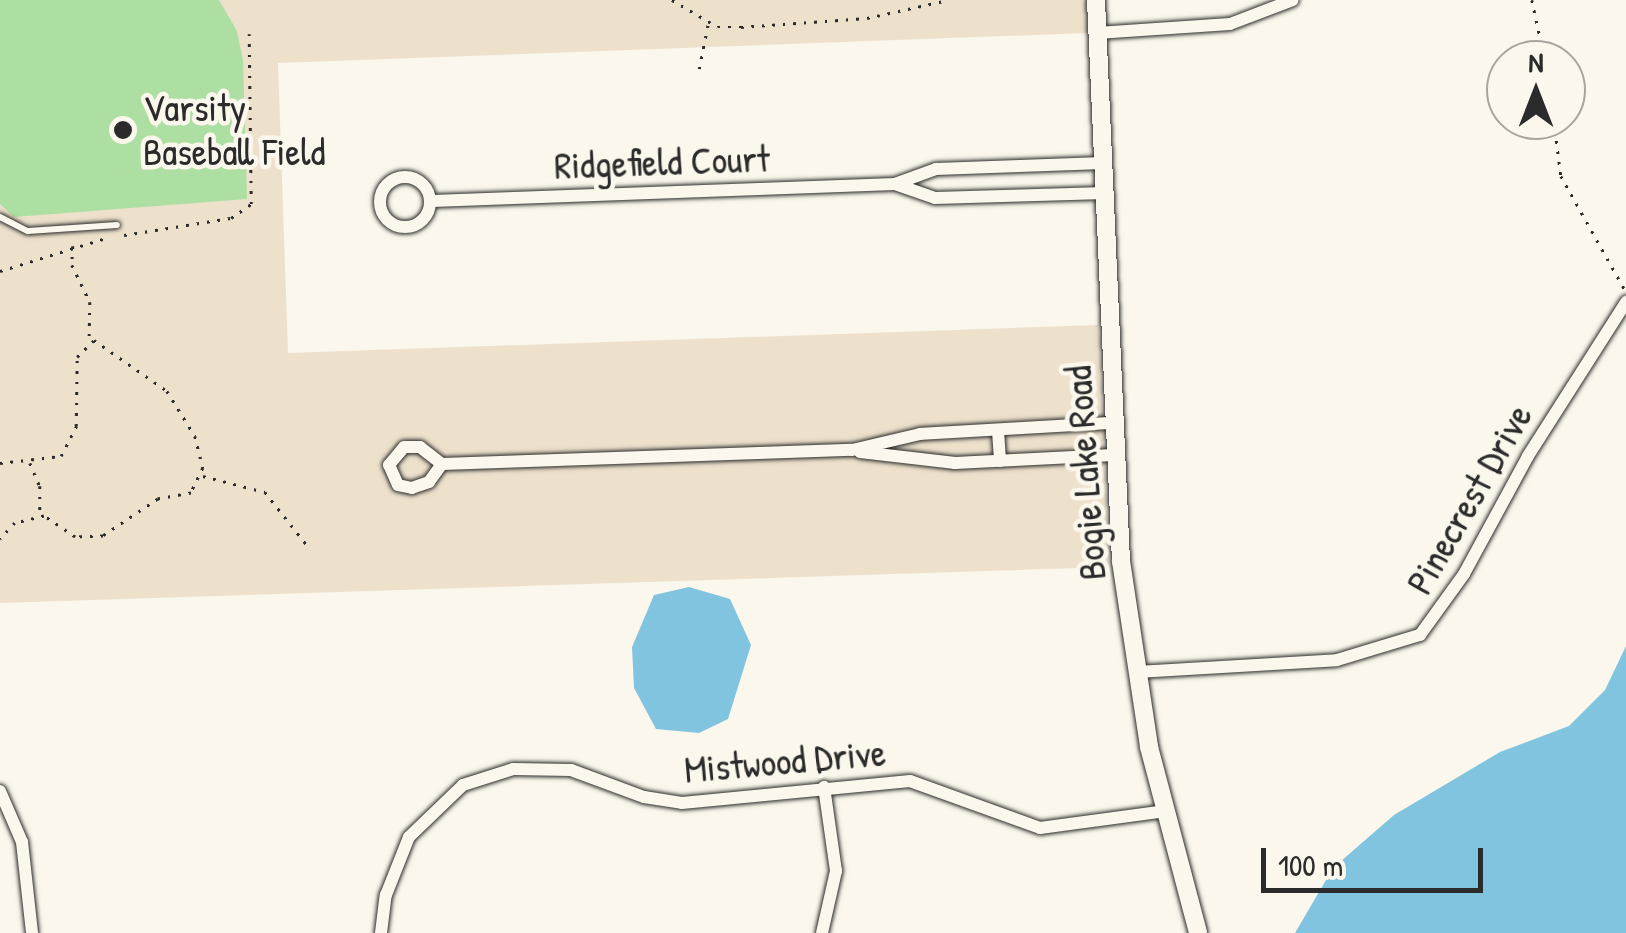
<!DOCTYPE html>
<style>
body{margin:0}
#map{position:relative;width:1626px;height:933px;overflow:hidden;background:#fbf7ec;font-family:"Patrick Hand",sans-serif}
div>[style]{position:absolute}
.built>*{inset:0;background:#ede1cc}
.green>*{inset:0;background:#acdfa1}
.water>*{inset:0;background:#80c4e0}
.path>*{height:2.5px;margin-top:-1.25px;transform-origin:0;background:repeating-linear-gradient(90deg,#2b2b2b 0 2.5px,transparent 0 10.5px)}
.roads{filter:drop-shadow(0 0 2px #2b2b2b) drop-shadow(0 0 2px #2b2b2b)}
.service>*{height:6px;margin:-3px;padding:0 3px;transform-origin:3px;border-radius:3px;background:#fbf7ec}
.minor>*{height:12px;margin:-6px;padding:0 6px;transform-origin:6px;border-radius:6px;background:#fbf7ec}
.minor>.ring{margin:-6px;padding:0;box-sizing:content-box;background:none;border:12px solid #fbf7ec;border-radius:50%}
.secondary>*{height:18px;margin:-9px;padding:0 9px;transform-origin:9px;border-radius:9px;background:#fbf7ec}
.dots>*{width:28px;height:28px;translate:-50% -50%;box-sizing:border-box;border:5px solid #fbf7ec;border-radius:50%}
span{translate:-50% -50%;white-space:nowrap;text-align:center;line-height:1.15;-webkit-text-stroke:9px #fbf7ec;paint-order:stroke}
.poi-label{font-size:38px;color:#2b2b2b}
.left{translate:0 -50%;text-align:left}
.street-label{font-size:38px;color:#2b2b2b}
.north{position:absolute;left:1486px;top:40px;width:100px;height:100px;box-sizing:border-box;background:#fbf7ec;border:2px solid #a8a59f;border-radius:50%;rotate:0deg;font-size:28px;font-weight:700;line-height:40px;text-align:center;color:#2b2b2b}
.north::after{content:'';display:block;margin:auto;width:35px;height:45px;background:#2b2b2b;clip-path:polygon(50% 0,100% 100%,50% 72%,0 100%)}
.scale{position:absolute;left:1261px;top:848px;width:222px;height:45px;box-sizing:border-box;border:5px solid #2b2b2b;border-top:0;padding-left:12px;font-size:30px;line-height:35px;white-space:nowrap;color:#2b2b2b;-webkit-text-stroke:8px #fbf7ec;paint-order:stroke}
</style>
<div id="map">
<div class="built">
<div style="clip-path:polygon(0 0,1086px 0,1088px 33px,278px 63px,288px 353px,1099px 325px,1109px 567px,0 603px)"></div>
</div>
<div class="green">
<div style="clip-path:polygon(0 0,219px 0,237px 31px,243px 60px,247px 199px,14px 217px,0 204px)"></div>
</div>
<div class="water">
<div style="clip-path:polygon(689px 587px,730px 599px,751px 645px,728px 719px,699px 733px,656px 729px,634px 688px,632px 647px,654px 595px)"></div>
<div style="clip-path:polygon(1626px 646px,1626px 933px,1295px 933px,1333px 868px,1394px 815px,1500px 752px,1569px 726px,1605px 690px)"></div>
</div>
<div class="path">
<div style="left:672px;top:0;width:53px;rotate:30.4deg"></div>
<div style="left:718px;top:27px;width:23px"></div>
<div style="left:741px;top:27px;width:126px;rotate:-4.1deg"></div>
<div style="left:867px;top:18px;width:83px;rotate:-12.5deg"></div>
<div style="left:1532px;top:0;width:61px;rotate:77.8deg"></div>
<div style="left:699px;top:69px;width:46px;rotate:-78.7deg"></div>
<div style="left:1554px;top:120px;width:56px;rotate:82.9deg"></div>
<div style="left:1561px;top:176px;width:131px;rotate:60.7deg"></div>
<div style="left:124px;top:235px;width:108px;rotate:-9deg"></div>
<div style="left:231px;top:218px;width:24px;rotate:-35deg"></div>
<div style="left:251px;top:204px;width:170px;rotate:-90.7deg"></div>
<div style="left:73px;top:246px;width:19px;rotate:93deg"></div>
<div style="left:72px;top:265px;width:41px;rotate:64.1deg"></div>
<div style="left:90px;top:302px;width:39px;rotate:91deg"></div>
<div style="left:0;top:271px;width:111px;rotate:-17.3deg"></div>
<div style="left:0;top:463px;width:61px;rotate:-6.5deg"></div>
<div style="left:61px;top:456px;width:34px;rotate:-63deg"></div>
<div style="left:76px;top:426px;width:69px;rotate:-89.2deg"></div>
<div style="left:77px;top:357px;width:24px;rotate:-45deg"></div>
<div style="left:94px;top:340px;width:89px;rotate:34.9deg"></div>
<div style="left:167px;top:391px;width:53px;rotate:58.1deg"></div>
<div style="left:195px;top:436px;width:33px;rotate:76deg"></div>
<div style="left:203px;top:468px;width:28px;rotate:116deg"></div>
<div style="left:191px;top:493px;width:34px;rotate:170deg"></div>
<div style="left:158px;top:499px;width:66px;rotate:146.1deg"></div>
<div style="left:103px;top:536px;width:28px;rotate:178deg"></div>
<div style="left:75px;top:537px;width:37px;rotate:-146deg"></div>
<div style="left:44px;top:516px;width:30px;rotate:166deg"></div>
<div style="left:15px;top:523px;width:22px;rotate:133deg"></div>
<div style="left:30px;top:463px;width:25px;rotate:67deg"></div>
<div style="left:40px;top:486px;width:29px;rotate:90deg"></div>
<div style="left:203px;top:476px;width:64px;rotate:14.5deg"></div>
<div style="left:265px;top:492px;width:73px;rotate:51.7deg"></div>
</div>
<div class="roads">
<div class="service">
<div style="left:0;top:217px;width:31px;rotate:27deg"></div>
<div style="left:28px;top:231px;width:89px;rotate:-3.9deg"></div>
</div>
<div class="minor">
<div style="left:1097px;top:33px;width:133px;rotate:-3.9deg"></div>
<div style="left:1230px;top:24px;width:67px;rotate:-20.9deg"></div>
<div class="ring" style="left:380px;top:177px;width:38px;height:38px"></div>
<div style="left:895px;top:184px;width:42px;rotate:19.3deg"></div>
<div style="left:935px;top:198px;width:170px;rotate:-1.7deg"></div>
<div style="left:432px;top:201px;width:463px;rotate:-2.1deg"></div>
<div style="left:895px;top:184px;width:44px;rotate:-20.1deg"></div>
<div style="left:936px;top:169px;width:167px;rotate:-2.1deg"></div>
<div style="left:998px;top:431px;width:30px;rotate:86deg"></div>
<div style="left:860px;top:452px;width:96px;rotate:6.6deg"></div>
<div style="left:955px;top:463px;width:158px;rotate:-2.9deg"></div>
<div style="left:442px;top:464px;width:22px;rotate:126deg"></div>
<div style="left:429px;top:482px;width:18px;rotate:161deg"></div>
<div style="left:412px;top:488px;width:14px;rotate:-168deg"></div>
<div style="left:398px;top:485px;width:22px;rotate:-114deg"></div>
<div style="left:389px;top:465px;width:23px;rotate:-50deg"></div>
<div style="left:404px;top:447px;width:16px"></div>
<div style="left:420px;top:447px;width:28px;rotate:38deg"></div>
<div style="left:442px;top:464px;width:410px;rotate:-2deg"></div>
<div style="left:852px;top:450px;width:70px;rotate:-13.2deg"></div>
<div style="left:920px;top:434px;width:192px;rotate:-3.3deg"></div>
<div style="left:1137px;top:672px;width:200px;rotate:-3.4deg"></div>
<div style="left:1337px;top:660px;width:87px;rotate:-16.8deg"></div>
<div style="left:1420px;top:635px;width:75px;rotate:-54.2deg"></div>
<div style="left:1464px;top:574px;width:134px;rotate:-61.5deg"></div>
<div style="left:1528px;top:456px;width:183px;rotate:-57.5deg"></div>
<div style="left:0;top:791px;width:56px;rotate:66.7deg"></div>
<div style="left:22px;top:842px;width:92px;rotate:83.7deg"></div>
<div style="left:381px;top:933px;width:38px;rotate:-83deg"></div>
<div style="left:386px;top:895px;width:62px;rotate:-68.4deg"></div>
<div style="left:409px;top:837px;width:75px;rotate:-43.9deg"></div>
<div style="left:463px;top:785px;width:52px;rotate:-17.7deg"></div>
<div style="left:513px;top:769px;width:58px;rotate:1deg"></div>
<div style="left:571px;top:770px;width:78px;rotate:20.3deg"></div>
<div style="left:644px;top:797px;width:38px;rotate:9deg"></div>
<div style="left:682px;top:803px;width:229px;rotate:-5.5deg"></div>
<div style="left:910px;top:781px;width:138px;rotate:19.9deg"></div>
<div style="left:1040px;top:828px;width:127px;rotate:-7.7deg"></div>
<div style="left:822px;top:933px;width:64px;rotate:-77.3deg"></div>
<div style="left:836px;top:871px;width:85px;rotate:-98.1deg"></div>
</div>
<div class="secondary">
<div style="left:1096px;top:0;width:562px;rotate:87.45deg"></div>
<div style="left:1121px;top:561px;width:188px;rotate:81.4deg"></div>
<div style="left:1149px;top:747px;width:192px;rotate:75.2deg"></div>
</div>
</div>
<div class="dots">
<div style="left:123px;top:130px;background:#2b2b2b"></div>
</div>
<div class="poi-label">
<span class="left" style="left:143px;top:130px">Varsity<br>Baseball Field</span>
</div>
<div class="street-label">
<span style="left:662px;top:162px;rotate:-2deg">Ridgefield Court</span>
<span style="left:1085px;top:473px;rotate:-94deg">Bogie Lake Road</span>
<span style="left:1469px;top:499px;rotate:-60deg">Pinecrest Drive</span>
<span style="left:785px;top:761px;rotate:-5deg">Mistwood Drive</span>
</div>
<div class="north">N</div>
<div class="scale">100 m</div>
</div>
